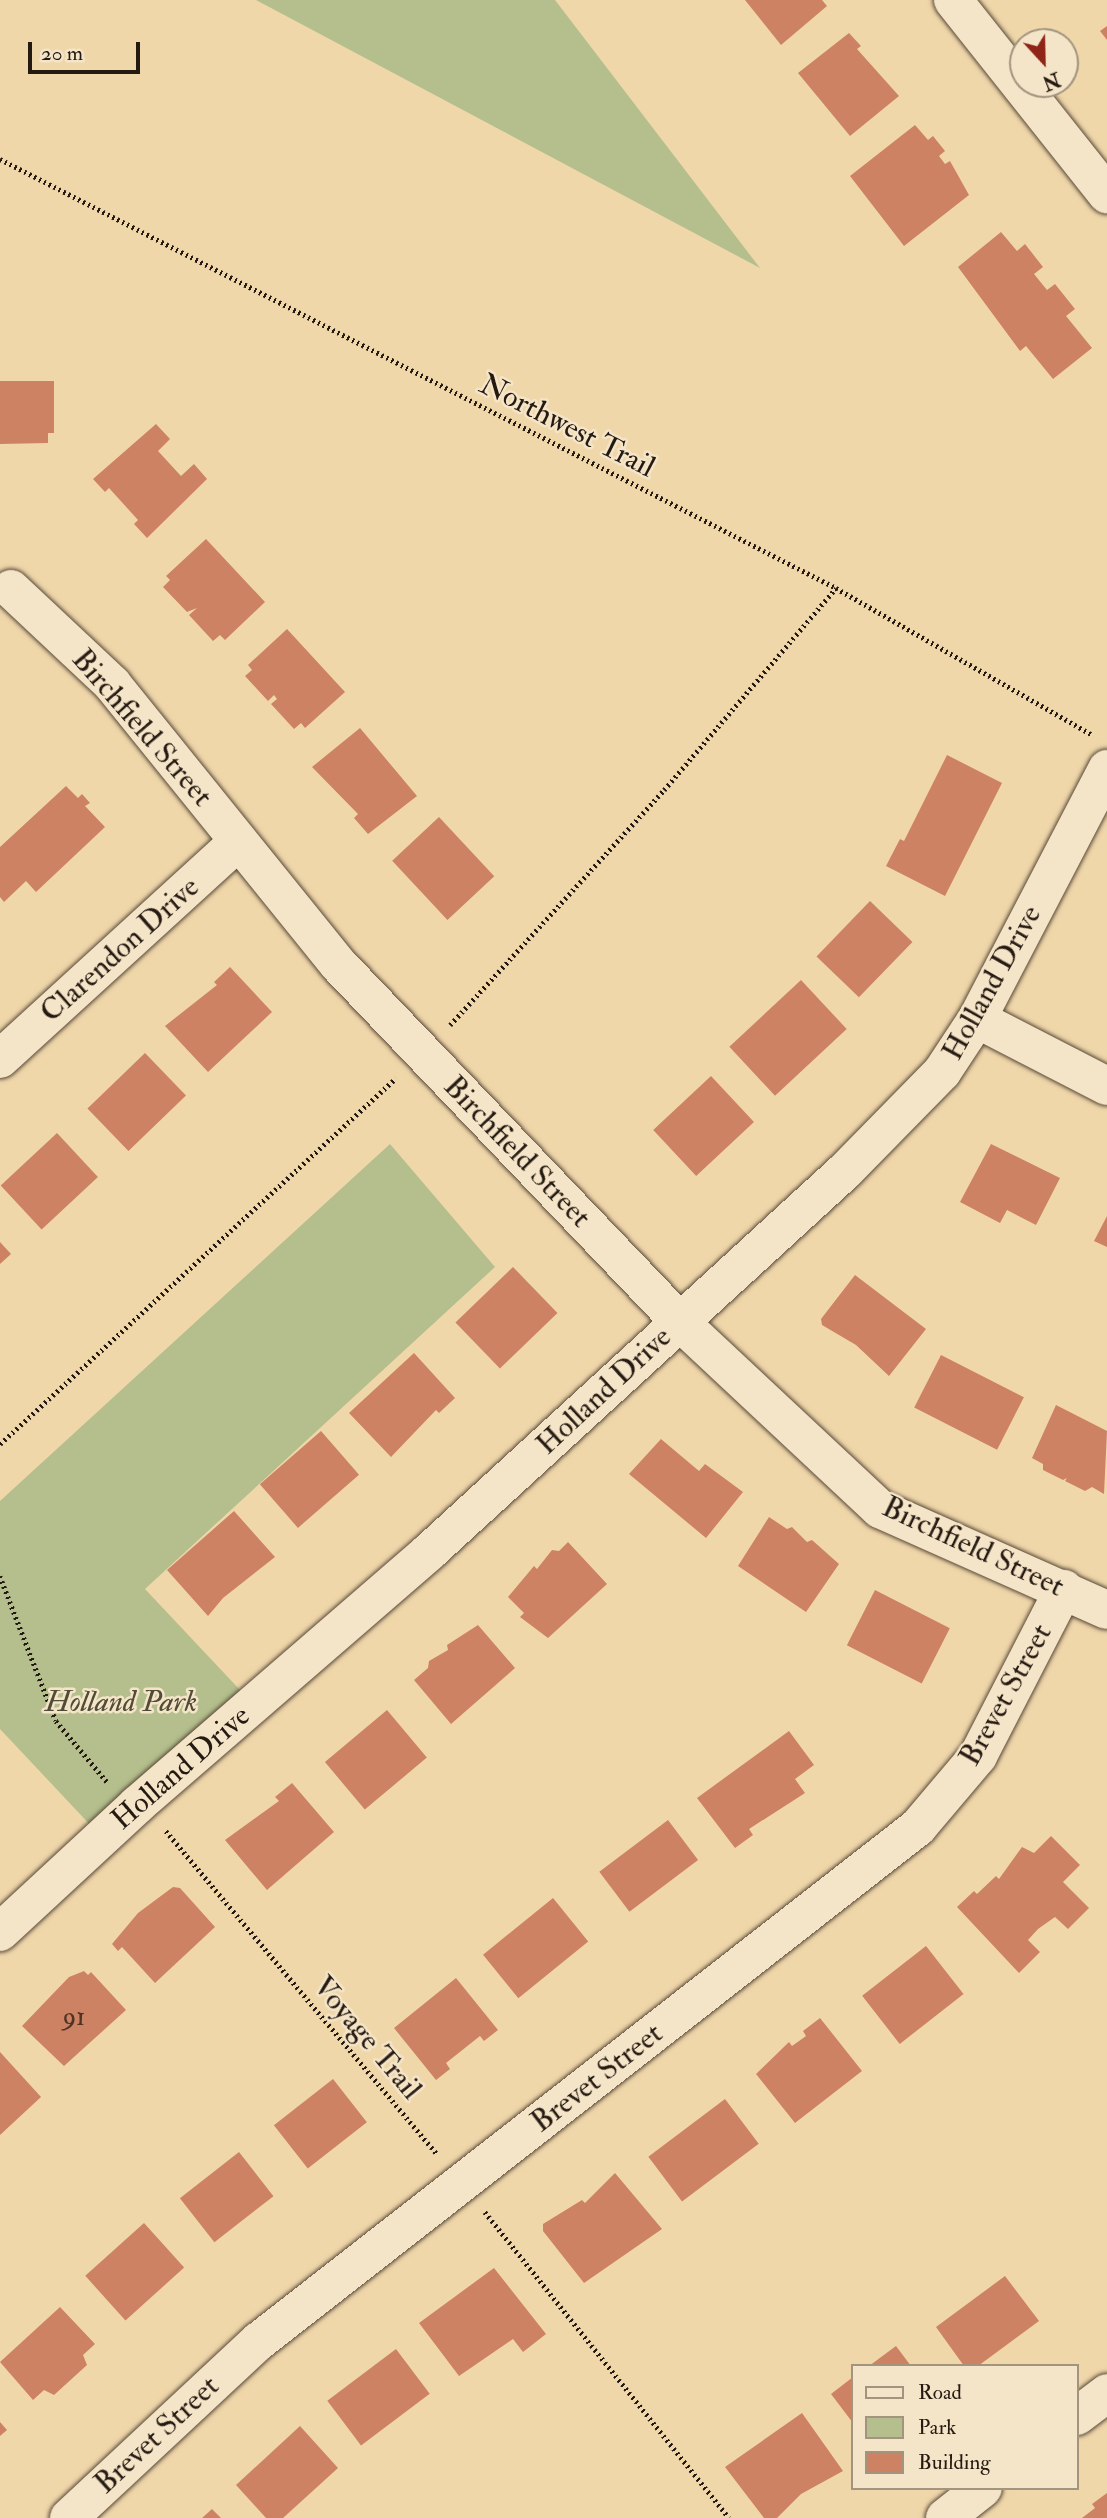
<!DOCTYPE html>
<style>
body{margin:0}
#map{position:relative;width:1107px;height:2518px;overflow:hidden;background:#f0d7aa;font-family:"IM FELL Double Pica",serif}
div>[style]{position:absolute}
.green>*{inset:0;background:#b4bf8d}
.building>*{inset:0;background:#cd8264;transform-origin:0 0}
.path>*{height:4.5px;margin-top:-2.25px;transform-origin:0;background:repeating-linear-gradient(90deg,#251a12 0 2px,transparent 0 5.5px)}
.roads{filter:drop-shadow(0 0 2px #584938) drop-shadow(0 0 2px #584938)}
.minor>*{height:38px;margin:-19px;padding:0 19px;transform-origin:19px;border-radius:19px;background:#f5e5c8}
span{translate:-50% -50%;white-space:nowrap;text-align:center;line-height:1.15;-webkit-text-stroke:5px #f5e5c8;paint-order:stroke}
.number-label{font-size:26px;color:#4f3426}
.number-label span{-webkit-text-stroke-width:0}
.street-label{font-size:30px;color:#251a12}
.park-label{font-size:30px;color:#504c37;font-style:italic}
.legend{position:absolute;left:851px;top:2364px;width:228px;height:126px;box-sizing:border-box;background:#f5e5c8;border:2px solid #a2947f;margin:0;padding:9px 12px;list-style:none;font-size:21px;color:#251a12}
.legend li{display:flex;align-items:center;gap:14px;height:35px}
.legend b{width:35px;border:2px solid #a2947f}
.north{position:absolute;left:1009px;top:28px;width:70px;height:70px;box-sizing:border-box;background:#f5e5c8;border:2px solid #a2947f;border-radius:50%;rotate:158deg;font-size:19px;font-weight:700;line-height:28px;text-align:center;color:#251a12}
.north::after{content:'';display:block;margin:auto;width:24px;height:32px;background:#8f2418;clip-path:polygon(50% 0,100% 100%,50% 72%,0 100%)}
.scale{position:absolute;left:28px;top:42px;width:112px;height:32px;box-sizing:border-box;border:4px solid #251a12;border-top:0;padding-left:9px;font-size:21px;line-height:24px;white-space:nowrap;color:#251a12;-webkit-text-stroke:5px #f5e5c8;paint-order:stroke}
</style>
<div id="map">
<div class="green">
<div style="clip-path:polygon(256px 0,555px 0,760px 268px)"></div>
<div style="clip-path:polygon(390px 1144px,495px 1267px,145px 1589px,241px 1691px,94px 1829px,0 1729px,0 1501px)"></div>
</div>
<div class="building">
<div style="clip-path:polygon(745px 0,822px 0,827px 6px,781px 45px)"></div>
<div style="clip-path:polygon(1107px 26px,1107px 40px,1100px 31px)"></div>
<div style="clip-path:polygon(849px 33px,861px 46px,857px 49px,899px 96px,850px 136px,798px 73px)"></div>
<div style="clip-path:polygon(915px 125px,928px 140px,933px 136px,945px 151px,939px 156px,945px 164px,950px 161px,969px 195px,904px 246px,850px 176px)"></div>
<div style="clip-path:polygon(1001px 232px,1017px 251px,1025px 244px,1043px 267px,1034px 274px,1047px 290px,1055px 284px,1075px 309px,1066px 316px,1092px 348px,1053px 379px,1026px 346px,1020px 351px,958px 267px)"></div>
<div style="clip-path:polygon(0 381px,54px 381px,54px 433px,48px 433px,48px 443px,0 444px)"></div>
<div style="clip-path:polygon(156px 424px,170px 439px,158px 451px,181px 476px,194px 464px,207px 479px,147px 538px,134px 524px,138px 520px,109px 488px,105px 492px,93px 479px)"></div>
<div style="clip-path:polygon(206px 539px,265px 602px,225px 640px,220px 635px,213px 641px,189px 615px,197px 608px,187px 612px,163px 587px,170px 580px,166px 576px)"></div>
<div style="clip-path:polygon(287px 629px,345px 692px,305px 728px,301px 723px,294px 729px,271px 704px,277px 699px,274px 695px,268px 701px,245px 676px,252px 670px,248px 665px)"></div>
<div style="clip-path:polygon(360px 728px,417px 796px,368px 834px,354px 818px,358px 814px,312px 767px)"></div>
<div style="clip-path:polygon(947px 755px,1002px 783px,945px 896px,886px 866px,900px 839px,904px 841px)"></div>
<div style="clip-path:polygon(66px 786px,78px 798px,82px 794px,90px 803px,85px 806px,105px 827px,36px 892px,26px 881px,4px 902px,0 897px,0 847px)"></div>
<div style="left:439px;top:817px;width:81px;height:64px;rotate:47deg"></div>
<div style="left:870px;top:901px;width:59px;height:77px;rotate:44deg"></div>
<div style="clip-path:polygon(230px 967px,272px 1012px,208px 1072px,165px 1026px,217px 985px,214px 982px)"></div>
<div style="left:801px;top:980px;width:67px;height:98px;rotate:47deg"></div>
<div style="left:145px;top:1053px;width:59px;height:80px;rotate:46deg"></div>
<div style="left:711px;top:1076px;width:63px;height:79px;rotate:47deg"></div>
<div style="left:57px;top:1133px;width:60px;height:77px;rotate:47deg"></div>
<div style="clip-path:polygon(991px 1144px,1060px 1178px,1036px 1225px,1007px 1210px,1000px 1223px,960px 1202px)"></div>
<div style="clip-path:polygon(1107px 1216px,1107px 1247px,1094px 1241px)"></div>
<div style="clip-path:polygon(0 1242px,11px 1254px,0 1264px)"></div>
<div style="left:513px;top:1267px;width:64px;height:80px;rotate:46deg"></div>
<div style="clip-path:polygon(855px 1275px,926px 1329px,889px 1376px,856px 1345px,822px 1325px,821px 1319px)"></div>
<div style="clip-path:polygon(414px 1353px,455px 1398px,439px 1413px,436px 1410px,391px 1457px,349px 1413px)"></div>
<div style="left:941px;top:1355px;width:93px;height:59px;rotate:27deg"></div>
<div style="clip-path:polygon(1056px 1405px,1107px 1431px,1104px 1494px,1092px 1487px,1085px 1491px,1065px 1481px,1067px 1478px,1063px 1480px,1043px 1470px,1043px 1464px,1032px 1458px)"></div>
<div style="left:321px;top:1431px;width:58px;height:81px;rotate:49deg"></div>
<div style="clip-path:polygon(661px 1439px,699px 1471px,705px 1464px,743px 1492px,706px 1538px,629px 1474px)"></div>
<div style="clip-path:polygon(234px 1511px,275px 1557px,223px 1598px,208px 1616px,167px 1570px)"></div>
<div style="clip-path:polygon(769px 1517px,787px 1529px,792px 1527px,807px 1542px,812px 1540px,839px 1564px,806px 1612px,738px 1566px)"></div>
<div style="clip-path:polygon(568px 1542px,607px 1584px,548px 1638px,520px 1617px,524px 1613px,508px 1597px,534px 1566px,537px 1569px,552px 1550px,559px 1551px)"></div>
<div style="left:875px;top:1590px;width:84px;height:62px;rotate:27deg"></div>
<div style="clip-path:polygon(478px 1625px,515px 1668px,451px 1724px,414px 1680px,428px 1668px,429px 1661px,448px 1650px,447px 1645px)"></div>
<div style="left:387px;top:1710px;width:62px;height:81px;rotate:50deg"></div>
<div style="clip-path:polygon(789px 1731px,814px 1765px,795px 1779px,805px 1793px,749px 1829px,753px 1835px,735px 1848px,697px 1798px)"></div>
<div style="clip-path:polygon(292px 1783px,334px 1832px,267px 1890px,225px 1840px,279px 1801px,275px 1797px)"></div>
<div style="left:668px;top:1820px;width:50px;height:86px;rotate:53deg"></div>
<div style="clip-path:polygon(1051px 1836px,1080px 1865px,1063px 1882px,1089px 1908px,1068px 1929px,1055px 1917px,1038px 1929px,1028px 1940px,1040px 1952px,1019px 1973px,957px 1907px,974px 1891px,977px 1894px,996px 1876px,999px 1879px,1022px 1847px,1034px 1853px)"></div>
<div style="clip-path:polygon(173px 1887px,180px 1888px,215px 1927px,155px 1983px,122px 1947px,118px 1951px,112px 1944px,138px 1913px)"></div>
<div style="left:553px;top:1898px;width:56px;height:90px;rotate:51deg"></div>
<div style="left:926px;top:1946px;width:61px;height:81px;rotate:52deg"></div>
<div style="clip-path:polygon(84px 1971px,88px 1975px,91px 1972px,126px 2010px,64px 2066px,22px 2026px,69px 1977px)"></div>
<div style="clip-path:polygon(456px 1978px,498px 2030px,484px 2041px,480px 2036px,446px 2063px,450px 2069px,436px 2080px,394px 2028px)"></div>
<div style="clip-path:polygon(820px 2018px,862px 2071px,795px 2123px,756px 2074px,789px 2042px,792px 2046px,806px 2036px,803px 2031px)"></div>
<div style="clip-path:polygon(0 2052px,41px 2097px,0 2135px)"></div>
<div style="left:333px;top:2079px;width:55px;height:75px;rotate:52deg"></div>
<div style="left:725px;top:2099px;width:56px;height:96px;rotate:53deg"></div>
<div style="left:239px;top:2152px;width:56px;height:75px;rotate:52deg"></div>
<div style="clip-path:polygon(615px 2173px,662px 2229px,584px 2283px,543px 2231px,543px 2224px,582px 2200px,585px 2203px)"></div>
<div style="left:144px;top:2223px;width:60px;height:79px;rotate:48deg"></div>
<div style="clip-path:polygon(494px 2268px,546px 2334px,523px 2352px,513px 2339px,459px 2376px,419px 2323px)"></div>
<div style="clip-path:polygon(1005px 2276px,1039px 2321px,978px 2366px,964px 2366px,936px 2327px)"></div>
<div style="clip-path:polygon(60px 2307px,95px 2344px,83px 2355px,87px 2365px,54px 2395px,44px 2390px,33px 2400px,0 2362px)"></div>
<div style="clip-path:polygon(896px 2346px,911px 2366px,869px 2366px)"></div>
<div style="left:396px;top:2349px;width:56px;height:86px;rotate:53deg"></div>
<div style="clip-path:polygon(853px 2377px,853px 2423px,831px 2394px)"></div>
<div style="clip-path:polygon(802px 2413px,843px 2471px,801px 2494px,777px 2518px,764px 2518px,725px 2467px)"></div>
<div style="clip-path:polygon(0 2422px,7px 2430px,0 2436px)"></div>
<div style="clip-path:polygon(300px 2426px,338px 2468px,283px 2518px,266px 2518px,236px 2485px)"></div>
<div style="clip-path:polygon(1107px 2493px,1107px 2518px,1082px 2518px,1095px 2508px,1092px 2504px)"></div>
<div style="clip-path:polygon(212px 2509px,221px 2518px,202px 2518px)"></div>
</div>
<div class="path">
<div style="left:0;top:159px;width:940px;rotate:27.16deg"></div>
<div style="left:836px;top:588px;width:294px;rotate:29.8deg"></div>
<div style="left:450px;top:1025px;width:318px;rotate:-47.7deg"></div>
<div style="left:664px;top:790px;width:265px;rotate:-49.6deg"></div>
<div style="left:0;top:1444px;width:539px;rotate:-42.75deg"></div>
<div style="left:0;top:1576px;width:155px;rotate:68.9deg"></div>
<div style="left:56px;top:1721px;width:81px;rotate:50deg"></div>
<div style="left:166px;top:1831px;width:422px;rotate:50deg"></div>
<div style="left:485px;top:2212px;width:391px;rotate:51.4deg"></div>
</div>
<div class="roads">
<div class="minor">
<div style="left:953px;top:0;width:248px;rotate:51.6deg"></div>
<div style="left:11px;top:589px;width:139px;rotate:43.2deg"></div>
<div style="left:112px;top:684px;width:360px;rotate:51.1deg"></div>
<div style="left:338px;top:964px;width:494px;rotate:46.3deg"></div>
<div style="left:679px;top:1321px;width:275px;rotate:43.1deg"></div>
<div style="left:880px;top:1509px;width:248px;rotate:24deg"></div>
<div style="left:977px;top:1019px;width:146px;rotate:27.3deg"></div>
<div style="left:0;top:1059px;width:323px;rotate:-42.4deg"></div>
<div style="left:0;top:1932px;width:187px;rotate:-42.8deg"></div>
<div style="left:137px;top:1805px;width:386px;rotate:-40.9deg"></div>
<div style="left:429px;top:1552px;width:564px;rotate:-42.49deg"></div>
<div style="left:845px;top:1171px;width:139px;rotate:-45.6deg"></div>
<div style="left:942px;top:1072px;width:64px;rotate:-56.6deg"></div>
<div style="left:977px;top:1019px;width:282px;rotate:-62.5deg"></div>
<div style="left:1077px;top:2416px;width:38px;rotate:-37deg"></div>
<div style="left:69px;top:2518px;width:260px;rotate:-43deg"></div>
<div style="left:259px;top:2341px;width:836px;rotate:-37.95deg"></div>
<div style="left:918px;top:1827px;width:93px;rotate:-49.8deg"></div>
<div style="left:978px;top:1756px;width:188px;rotate:-62.8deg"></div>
<div style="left:945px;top:2518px;width:48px;rotate:-38.3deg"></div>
</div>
</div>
<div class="number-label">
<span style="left:74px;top:2018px">91</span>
</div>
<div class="street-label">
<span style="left:567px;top:426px;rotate:27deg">Northwest Trail</span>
<span style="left:142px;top:728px;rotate:49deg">Birchfield Street</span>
<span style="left:120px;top:950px;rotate:-42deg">Clarendon Drive</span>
<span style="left:992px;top:983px;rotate:-61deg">Holland Drive</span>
<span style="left:517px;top:1152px;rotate:46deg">Birchfield Street</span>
<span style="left:604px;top:1391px;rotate:-43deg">Holland Drive</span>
<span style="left:973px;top:1547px;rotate:25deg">Birchfield Street</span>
<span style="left:1006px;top:1695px;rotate:-61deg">Brevet Street</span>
<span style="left:181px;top:1768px;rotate:-41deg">Holland Drive</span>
<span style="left:367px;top:2038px;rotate:50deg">Voyage Trail</span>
<span style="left:597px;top:2078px;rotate:-38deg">Brevet Street</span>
<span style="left:157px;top:2435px;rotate:-43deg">Brevet Street</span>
</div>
<div class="park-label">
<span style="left:121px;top:1702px">Holland Park</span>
</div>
<ul class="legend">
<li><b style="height:9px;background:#f5e5c8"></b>Road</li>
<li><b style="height:19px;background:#b4bf8d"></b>Park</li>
<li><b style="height:19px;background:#cd8264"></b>Building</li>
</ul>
<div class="north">N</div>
<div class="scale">20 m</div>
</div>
